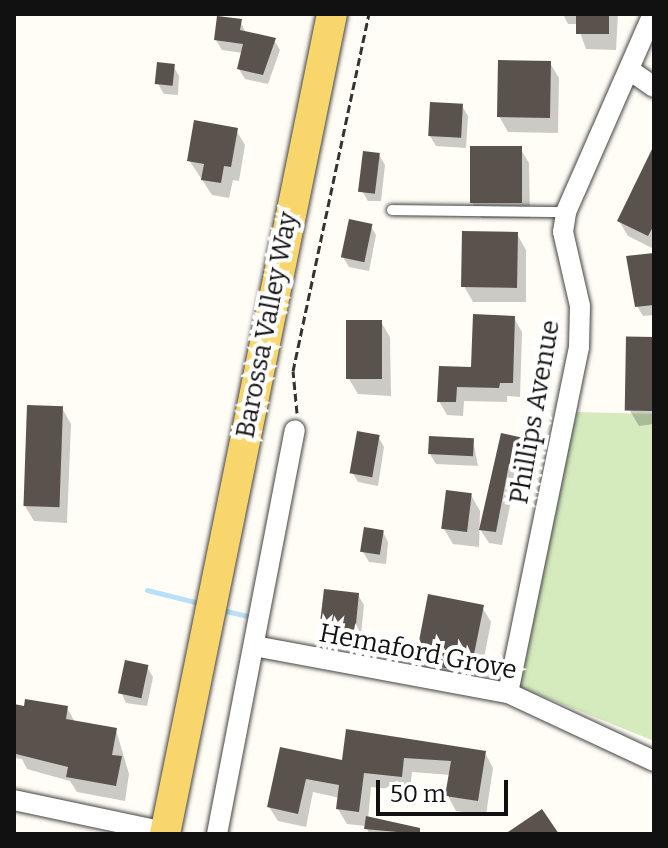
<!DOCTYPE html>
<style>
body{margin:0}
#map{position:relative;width:668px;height:848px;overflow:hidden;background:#fffdf5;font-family:Bitter,serif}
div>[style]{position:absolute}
.green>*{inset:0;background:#d5ebbd}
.shadow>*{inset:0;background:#0003}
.stream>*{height:5px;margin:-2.5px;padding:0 2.5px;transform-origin:2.5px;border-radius:2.5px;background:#b9e0f7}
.building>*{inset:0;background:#5a524d;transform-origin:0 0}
.path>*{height:3px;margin-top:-1.5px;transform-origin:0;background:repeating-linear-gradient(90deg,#333 0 8px,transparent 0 12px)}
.roads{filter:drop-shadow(0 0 2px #444) drop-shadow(0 0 2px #444)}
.service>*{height:10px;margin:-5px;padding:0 5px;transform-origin:5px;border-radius:5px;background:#fff}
.minor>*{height:20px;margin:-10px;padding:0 10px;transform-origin:10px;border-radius:10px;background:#fff}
.primary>*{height:30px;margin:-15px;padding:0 15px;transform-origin:15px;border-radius:15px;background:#f9d66b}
span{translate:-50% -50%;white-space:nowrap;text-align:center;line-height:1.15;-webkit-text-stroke:8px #fff;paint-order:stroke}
.street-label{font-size:26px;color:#111}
.frame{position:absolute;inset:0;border:16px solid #111;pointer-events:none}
.scale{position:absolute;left:376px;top:780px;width:132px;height:36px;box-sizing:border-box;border:4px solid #111;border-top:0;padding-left:10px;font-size:24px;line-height:28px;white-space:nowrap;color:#111;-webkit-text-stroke:6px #fff;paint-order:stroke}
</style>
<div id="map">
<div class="green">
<div style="clip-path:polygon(576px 412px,654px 414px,654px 741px,520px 687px)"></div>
</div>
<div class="shadow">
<div style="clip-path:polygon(563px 14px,618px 14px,616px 50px,586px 49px,577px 24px,568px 24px)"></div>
<div style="clip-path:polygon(240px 21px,246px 33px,274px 40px,280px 50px,268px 84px,245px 79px,239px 69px,243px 53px,222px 50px,216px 40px)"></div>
<div style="clip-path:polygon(550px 63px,559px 78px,558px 133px,508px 132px,499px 116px)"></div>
<div style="clip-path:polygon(173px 66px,179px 76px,178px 95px,164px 94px,158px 84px)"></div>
<div style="clip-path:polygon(462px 106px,468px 116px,466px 148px,436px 146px,430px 136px)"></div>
<div style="clip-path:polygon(236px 130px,245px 145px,239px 181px,233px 180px,229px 198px,212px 195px,189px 160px)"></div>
<div style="clip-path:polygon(520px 148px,529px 163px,530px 218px,481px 218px,472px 202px)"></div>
<div style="clip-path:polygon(379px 155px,385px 165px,381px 201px,368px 201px,362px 191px)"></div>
<div style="clip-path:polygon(654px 163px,654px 249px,628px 236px,619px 221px)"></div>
<div style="clip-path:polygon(370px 225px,376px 235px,369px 271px,349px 267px,343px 257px)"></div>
<div style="clip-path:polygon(517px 234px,526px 250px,526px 302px,473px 302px,464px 286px)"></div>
<div style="clip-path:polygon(654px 257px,654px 315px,643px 316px,637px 306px)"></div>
<div style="clip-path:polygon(514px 318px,522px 332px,520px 397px,507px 396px,507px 402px,464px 401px,463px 416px,447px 415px,439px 401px,473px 369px)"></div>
<div style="clip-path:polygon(381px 322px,390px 337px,391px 396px,358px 394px,349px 379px)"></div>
<div style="clip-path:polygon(654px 339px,654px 424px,639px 426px,630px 411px,628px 340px)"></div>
<div style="clip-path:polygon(62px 408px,71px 424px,67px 523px,34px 521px,25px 506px)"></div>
<div style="clip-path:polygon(502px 435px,526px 441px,534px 454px,528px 479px,516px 476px,502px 545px,489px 543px,480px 529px)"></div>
<div style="clip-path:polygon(378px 436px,384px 447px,378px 486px,358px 482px,352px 472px)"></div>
<div style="clip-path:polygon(473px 440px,478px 466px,436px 464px,430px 454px)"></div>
<div style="clip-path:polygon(471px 495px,480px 511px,479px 547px,453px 544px,444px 529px)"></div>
<div style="clip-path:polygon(383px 532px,388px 542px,386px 564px,369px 562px,363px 552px)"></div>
<div style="clip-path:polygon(358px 595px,364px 605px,360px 643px,328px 632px,322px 622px)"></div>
<div style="clip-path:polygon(482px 607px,491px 622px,481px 674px,467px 671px,465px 685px,426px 678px,417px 662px)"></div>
<div style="clip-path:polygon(147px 667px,153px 677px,147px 706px,126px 703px,121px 692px)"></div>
<div style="clip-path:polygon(14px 706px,67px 708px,75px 722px,116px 730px,129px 774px,125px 801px,77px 792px,70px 781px,27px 769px,22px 759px,14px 758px)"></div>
<div style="clip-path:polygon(348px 731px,485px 753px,493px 768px,486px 815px,456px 811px,448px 796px,451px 775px,412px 772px,410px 791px,371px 787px,368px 819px,396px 824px,401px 834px,369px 834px,366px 826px,347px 824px,338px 809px,340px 798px,313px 792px,306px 827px,278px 821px,269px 807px,282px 749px,344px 762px)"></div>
</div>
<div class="stream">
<div style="left:147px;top:590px;width:49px;rotate:14deg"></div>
<div style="left:226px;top:611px;width:26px;rotate:13deg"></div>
</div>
<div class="building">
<div style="left:576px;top:14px;width:33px;height:20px"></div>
<div style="clip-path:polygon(217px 16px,242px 19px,240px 30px,276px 38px,263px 75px,237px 69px,243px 44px,214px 40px)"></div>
<div style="left:498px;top:60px;width:53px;height:57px;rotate:1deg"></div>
<div style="left:157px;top:62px;width:18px;height:22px;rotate:6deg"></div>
<div style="left:430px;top:102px;width:33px;height:34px;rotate:3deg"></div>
<div style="clip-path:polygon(194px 120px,238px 128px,231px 167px,224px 166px,221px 183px,201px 180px,204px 164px,187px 161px)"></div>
<div style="clip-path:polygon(654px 145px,654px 225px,648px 236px,617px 221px)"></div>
<div style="left:470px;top:146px;width:52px;height:57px"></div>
<div style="left:363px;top:151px;width:17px;height:41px;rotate:7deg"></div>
<div style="left:349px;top:219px;width:24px;height:39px;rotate:12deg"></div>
<div style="left:462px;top:231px;width:56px;height:56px;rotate:1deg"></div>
<div style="clip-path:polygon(654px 253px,654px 305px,635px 307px,626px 256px)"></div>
<div style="clip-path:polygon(473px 314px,515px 316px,513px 383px,500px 383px,499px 388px,457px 387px,456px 402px,437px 402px,439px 366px,471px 367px)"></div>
<div style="left:346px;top:320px;width:36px;height:59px"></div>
<div style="left:654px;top:337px;width:74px;height:28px;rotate:91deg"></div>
<div style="left:27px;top:405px;width:36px;height:101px;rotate:2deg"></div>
<div style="left:357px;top:431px;width:23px;height:43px;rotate:10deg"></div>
<div style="clip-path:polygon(501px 433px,528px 439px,521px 467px,509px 464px,496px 532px,479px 530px)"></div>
<div style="left:429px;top:436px;width:45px;height:18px;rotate:3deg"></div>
<div style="left:446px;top:490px;width:26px;height:39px;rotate:7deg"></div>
<div style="left:364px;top:527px;width:20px;height:25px;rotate:9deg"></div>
<div style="clip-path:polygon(324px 589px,359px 593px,355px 634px,320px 623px)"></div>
<div style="clip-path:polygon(428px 594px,484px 605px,473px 659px,459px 656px,456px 670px,415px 662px)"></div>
<div style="left:125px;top:660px;width:24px;height:34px;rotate:12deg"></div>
<div style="clip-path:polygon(25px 699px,68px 706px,66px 719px,117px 728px,112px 755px,122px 756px,116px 786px,66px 777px,68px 767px,16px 754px,14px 704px,24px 706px)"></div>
<div style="clip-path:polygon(346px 729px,486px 751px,478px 801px,445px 796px,451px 761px,404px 758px,402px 777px,364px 773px,359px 812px,336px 809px,339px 785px,306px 779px,298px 814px,267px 807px,280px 747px,342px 760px)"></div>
<div style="clip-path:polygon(542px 809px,559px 834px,505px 834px)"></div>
<div style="clip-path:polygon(366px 816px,420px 828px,420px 834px,364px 829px)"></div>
</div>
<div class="path">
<div style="left:297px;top:413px;width:42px;rotate:-95.4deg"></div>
<div style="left:293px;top:371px;width:365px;rotate:-78deg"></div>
</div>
<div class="roads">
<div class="service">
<div style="left:392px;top:210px;width:174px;rotate:0.7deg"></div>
</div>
<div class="minor">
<div style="left:631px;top:71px;width:28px;rotate:35deg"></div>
<div style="left:254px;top:646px;width:258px;rotate:10.5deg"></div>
<div style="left:508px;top:693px;width:161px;rotate:25deg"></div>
<div style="left:508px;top:693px;width:353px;rotate:-78.4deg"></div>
<div style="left:579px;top:347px;width:41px;rotate:-88.6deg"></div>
<div style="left:580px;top:306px;width:76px;rotate:-102.9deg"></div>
<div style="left:563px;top:232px;width:20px;rotate:-81deg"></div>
<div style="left:566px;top:212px;width:216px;rotate:-66.3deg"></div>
<div style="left:14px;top:800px;width:154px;rotate:12deg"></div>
<div style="left:217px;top:834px;width:411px;rotate:-79.1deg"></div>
</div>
<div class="primary">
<div style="left:165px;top:834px;width:837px;rotate:-78.49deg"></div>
</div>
</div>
<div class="street-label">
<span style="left:267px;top:325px;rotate:-79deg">Barossa Valley Way</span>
<span style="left:535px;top:412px;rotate:-80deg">Phillips Avenue</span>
<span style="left:418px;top:652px;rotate:11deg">Hemaford Grove</span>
</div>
<div class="frame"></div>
<div class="scale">50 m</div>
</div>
